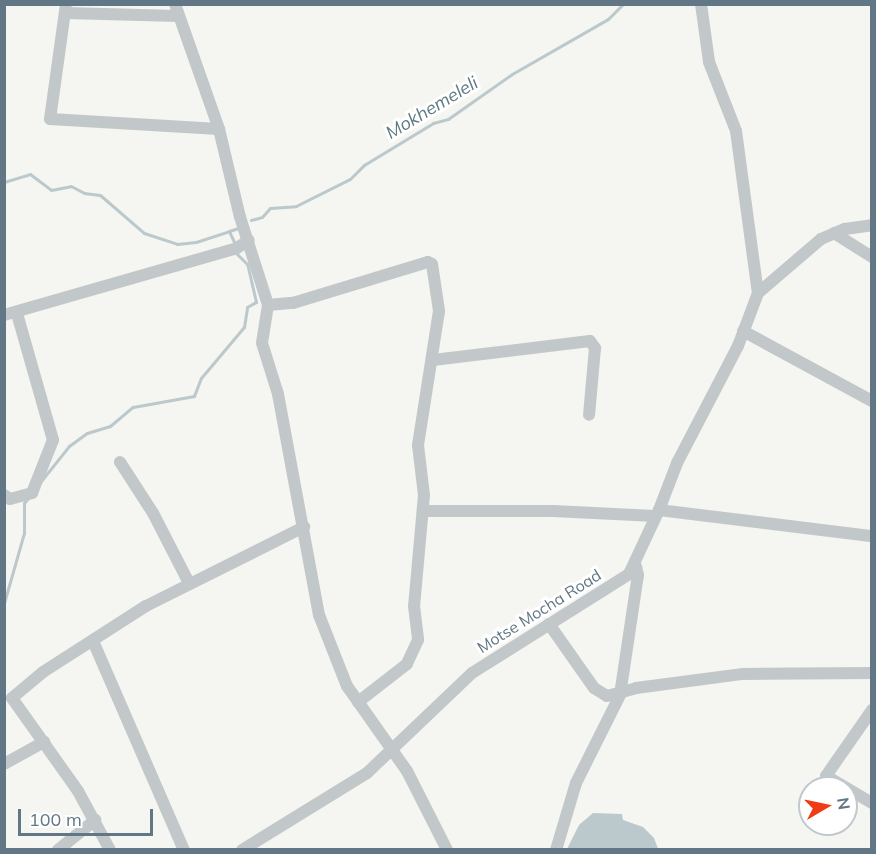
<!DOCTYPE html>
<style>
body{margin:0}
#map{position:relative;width:876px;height:854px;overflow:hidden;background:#f5f5f1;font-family:Mulish,sans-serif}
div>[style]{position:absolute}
.water>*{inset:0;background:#bbc8cc}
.stream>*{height:3px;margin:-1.5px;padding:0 1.5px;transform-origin:1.5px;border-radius:1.5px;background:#bbc8cc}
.minor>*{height:12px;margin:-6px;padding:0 6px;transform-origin:6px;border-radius:6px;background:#c2c7ca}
span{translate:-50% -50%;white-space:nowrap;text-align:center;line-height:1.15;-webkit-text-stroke:6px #fff;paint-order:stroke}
.street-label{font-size:16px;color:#617785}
.water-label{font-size:18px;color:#5d7a82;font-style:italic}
.frame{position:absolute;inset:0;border:6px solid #617785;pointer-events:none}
.north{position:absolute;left:798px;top:776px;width:60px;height:60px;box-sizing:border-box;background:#fff;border:2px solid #c0c9ce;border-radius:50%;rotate:81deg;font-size:16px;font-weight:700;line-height:24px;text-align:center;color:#617785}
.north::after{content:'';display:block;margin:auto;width:21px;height:27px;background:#f13b15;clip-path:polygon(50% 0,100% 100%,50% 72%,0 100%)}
.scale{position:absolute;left:18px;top:809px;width:135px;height:27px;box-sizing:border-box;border:3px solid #617785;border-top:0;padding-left:8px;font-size:18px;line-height:21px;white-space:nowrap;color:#617785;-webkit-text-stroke:4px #fff;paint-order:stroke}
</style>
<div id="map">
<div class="water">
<div style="clip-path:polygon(593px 813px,622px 814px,623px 820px,643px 827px,654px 838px,658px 849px,567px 849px,579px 825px)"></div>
</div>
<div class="stream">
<div style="left:4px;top:182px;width:27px;rotate:-17deg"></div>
<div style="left:30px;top:174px;width:26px;rotate:37deg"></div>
<div style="left:51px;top:190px;width:20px;rotate:-11deg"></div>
<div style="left:71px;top:186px;width:15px;rotate:28deg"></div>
<div style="left:84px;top:193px;width:16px;rotate:7deg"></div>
<div style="left:100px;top:195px;width:58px;rotate:40.8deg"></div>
<div style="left:144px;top:233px;width:35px;rotate:18deg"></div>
<div style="left:177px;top:244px;width:19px;rotate:-6deg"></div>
<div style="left:196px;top:242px;width:35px;rotate:-18deg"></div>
<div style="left:251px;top:220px;width:11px;rotate:-15deg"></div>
<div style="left:262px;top:217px;width:12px;rotate:-48deg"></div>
<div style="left:270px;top:208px;width:26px;rotate:-4deg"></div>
<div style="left:296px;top:206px;width:60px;rotate:-26.6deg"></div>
<div style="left:350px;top:179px;width:20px;rotate:-45deg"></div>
<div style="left:364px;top:165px;width:81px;rotate:-31.3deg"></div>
<div style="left:433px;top:123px;width:16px;rotate:-15deg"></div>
<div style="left:448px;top:119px;width:78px;rotate:-35.1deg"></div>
<div style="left:512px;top:74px;width:111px;rotate:-29.8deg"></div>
<div style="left:608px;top:19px;width:21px;rotate:-45deg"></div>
<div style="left:235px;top:244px;width:14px;rotate:-115deg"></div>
<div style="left:229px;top:231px;width:9px;rotate:-18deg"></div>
<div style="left:41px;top:481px;width:45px;rotate:-51.3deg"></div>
<div style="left:69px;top:446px;width:22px;rotate:-36deg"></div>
<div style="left:87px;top:433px;width:24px;rotate:-17deg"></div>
<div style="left:110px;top:426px;width:30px;rotate:-40deg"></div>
<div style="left:133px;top:407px;width:62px;rotate:-10.2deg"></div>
<div style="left:194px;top:396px;width:19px;rotate:-69deg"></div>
<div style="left:201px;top:378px;width:67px;rotate:-49.9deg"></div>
<div style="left:244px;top:327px;width:20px;rotate:-81deg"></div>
<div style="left:247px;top:307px;width:10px;rotate:-29deg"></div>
<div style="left:256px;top:302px;width:39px;rotate:-103deg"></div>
<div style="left:247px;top:264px;width:16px;rotate:-135deg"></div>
<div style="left:4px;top:603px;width:73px;rotate:-74.1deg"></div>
<div style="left:24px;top:533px;width:30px;rotate:-90deg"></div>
<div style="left:24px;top:503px;width:6px;rotate:-51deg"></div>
</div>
<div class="minor">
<div style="left:66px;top:4px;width:116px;rotate:97.9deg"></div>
<div style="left:50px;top:119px;width:169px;rotate:3.4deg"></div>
<div style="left:175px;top:4px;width:133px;rotate:70.6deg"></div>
<div style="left:219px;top:129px;width:90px;rotate:76.6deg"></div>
<div style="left:240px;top:217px;width:92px;rotate:72.3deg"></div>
<div style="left:268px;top:305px;width:38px;rotate:99deg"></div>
<div style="left:262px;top:343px;width:53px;rotate:72.6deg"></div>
<div style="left:278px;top:394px;width:225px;rotate:79.5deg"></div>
<div style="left:319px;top:615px;width:76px;rotate:68.5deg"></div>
<div style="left:347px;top:686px;width:104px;rotate:54.8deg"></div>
<div style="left:407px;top:771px;width:89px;rotate:63.1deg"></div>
<div style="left:701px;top:4px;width:59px;rotate:82.1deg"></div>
<div style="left:709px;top:62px;width:74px;rotate:68.6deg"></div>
<div style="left:736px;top:131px;width:163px;rotate:82.3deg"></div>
<div style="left:66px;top:13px;width:112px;rotate:1.5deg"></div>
<div style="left:834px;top:233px;width:45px;rotate:32.3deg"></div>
<div style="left:268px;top:305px;width:25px;rotate:-5deg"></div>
<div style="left:293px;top:303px;width:141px;rotate:-16.9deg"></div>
<div style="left:428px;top:262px;width:4px;rotate:27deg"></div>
<div style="left:432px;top:264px;width:48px;rotate:81.5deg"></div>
<div style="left:439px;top:311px;width:136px;rotate:98.9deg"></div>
<div style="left:418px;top:445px;width:50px;rotate:83.2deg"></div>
<div style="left:424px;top:495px;width:111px;rotate:95.1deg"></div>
<div style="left:414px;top:606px;width:34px;rotate:83deg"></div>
<div style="left:418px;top:640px;width:26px;rotate:115deg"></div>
<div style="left:407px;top:664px;width:62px;rotate:142.2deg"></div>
<div style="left:4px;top:315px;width:242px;rotate:-16deg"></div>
<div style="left:237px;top:248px;width:14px;rotate:-34deg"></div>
<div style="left:743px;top:331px;width:147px;rotate:28.5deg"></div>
<div style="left:433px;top:360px;width:158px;rotate:-6.9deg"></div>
<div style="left:590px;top:341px;width:9px;rotate:54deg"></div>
<div style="left:595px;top:348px;width:67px;rotate:95.1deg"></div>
<div style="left:120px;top:462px;width:61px;rotate:57.1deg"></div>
<div style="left:153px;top:513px;width:79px;rotate:62.8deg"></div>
<div style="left:4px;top:495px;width:7px;rotate:34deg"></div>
<div style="left:10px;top:499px;width:23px;rotate:-15deg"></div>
<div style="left:32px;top:493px;width:57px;rotate:-68.4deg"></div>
<div style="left:53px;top:440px;width:131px;rotate:-105.9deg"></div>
<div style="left:659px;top:510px;width:50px;rotate:-69deg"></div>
<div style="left:677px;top:463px;width:132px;rotate:-62.5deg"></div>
<div style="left:738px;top:346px;width:57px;rotate:-69.3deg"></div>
<div style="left:758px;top:293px;width:83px;rotate:-40.6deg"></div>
<div style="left:821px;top:239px;width:26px;rotate:-23deg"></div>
<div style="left:845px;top:229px;width:27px;rotate:-8deg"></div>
<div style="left:423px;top:511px;width:130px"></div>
<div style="left:553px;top:511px;width:102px;rotate:2.8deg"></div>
<div style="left:549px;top:624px;width:78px;rotate:54.9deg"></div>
<div style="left:594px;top:688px;width:15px;rotate:32deg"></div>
<div style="left:607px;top:696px;width:30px;rotate:-15deg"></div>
<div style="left:636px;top:688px;width:108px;rotate:-7.5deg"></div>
<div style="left:743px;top:674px;width:129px;rotate:-0.4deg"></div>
<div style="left:93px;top:641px;width:228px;rotate:66.5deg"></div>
<div style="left:872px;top:710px;width:80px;rotate:124.9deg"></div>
<div style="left:826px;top:776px;width:53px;rotate:30.4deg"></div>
<div style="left:4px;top:764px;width:46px;rotate:-28.8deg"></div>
<div style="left:58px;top:850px;width:48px;rotate:-39deg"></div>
<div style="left:110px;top:850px;width:67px;rotate:-118.5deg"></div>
<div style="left:78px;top:791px;width:114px;rotate:-125.4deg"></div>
<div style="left:12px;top:698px;width:40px;rotate:-40deg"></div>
<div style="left:43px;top:672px;width:122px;rotate:-32.7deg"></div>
<div style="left:146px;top:606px;width:177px;rotate:-26.6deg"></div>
<div style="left:242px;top:850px;width:147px;rotate:-31.6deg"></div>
<div style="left:367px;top:773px;width:145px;rotate:-43.6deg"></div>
<div style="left:472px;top:673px;width:186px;rotate:-32.2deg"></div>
<div style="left:629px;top:574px;width:71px;rotate:-64.9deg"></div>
<div style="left:659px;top:510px;width:215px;rotate:7deg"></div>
<div style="left:556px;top:850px;width:70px;rotate:-73.4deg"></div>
<div style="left:576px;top:783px;width:98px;rotate:-63.4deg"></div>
<div style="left:620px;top:695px;width:121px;rotate:-81.5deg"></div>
<div style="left:638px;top:575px;width:9px;rotate:-103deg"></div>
</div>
<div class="street-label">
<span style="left:539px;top:611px;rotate:-32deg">Motse Mocha Road</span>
</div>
<div class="water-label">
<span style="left:432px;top:108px;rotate:-31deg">Mokhemeleli</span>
</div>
<div class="frame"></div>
<div class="north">N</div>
<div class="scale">100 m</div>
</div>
